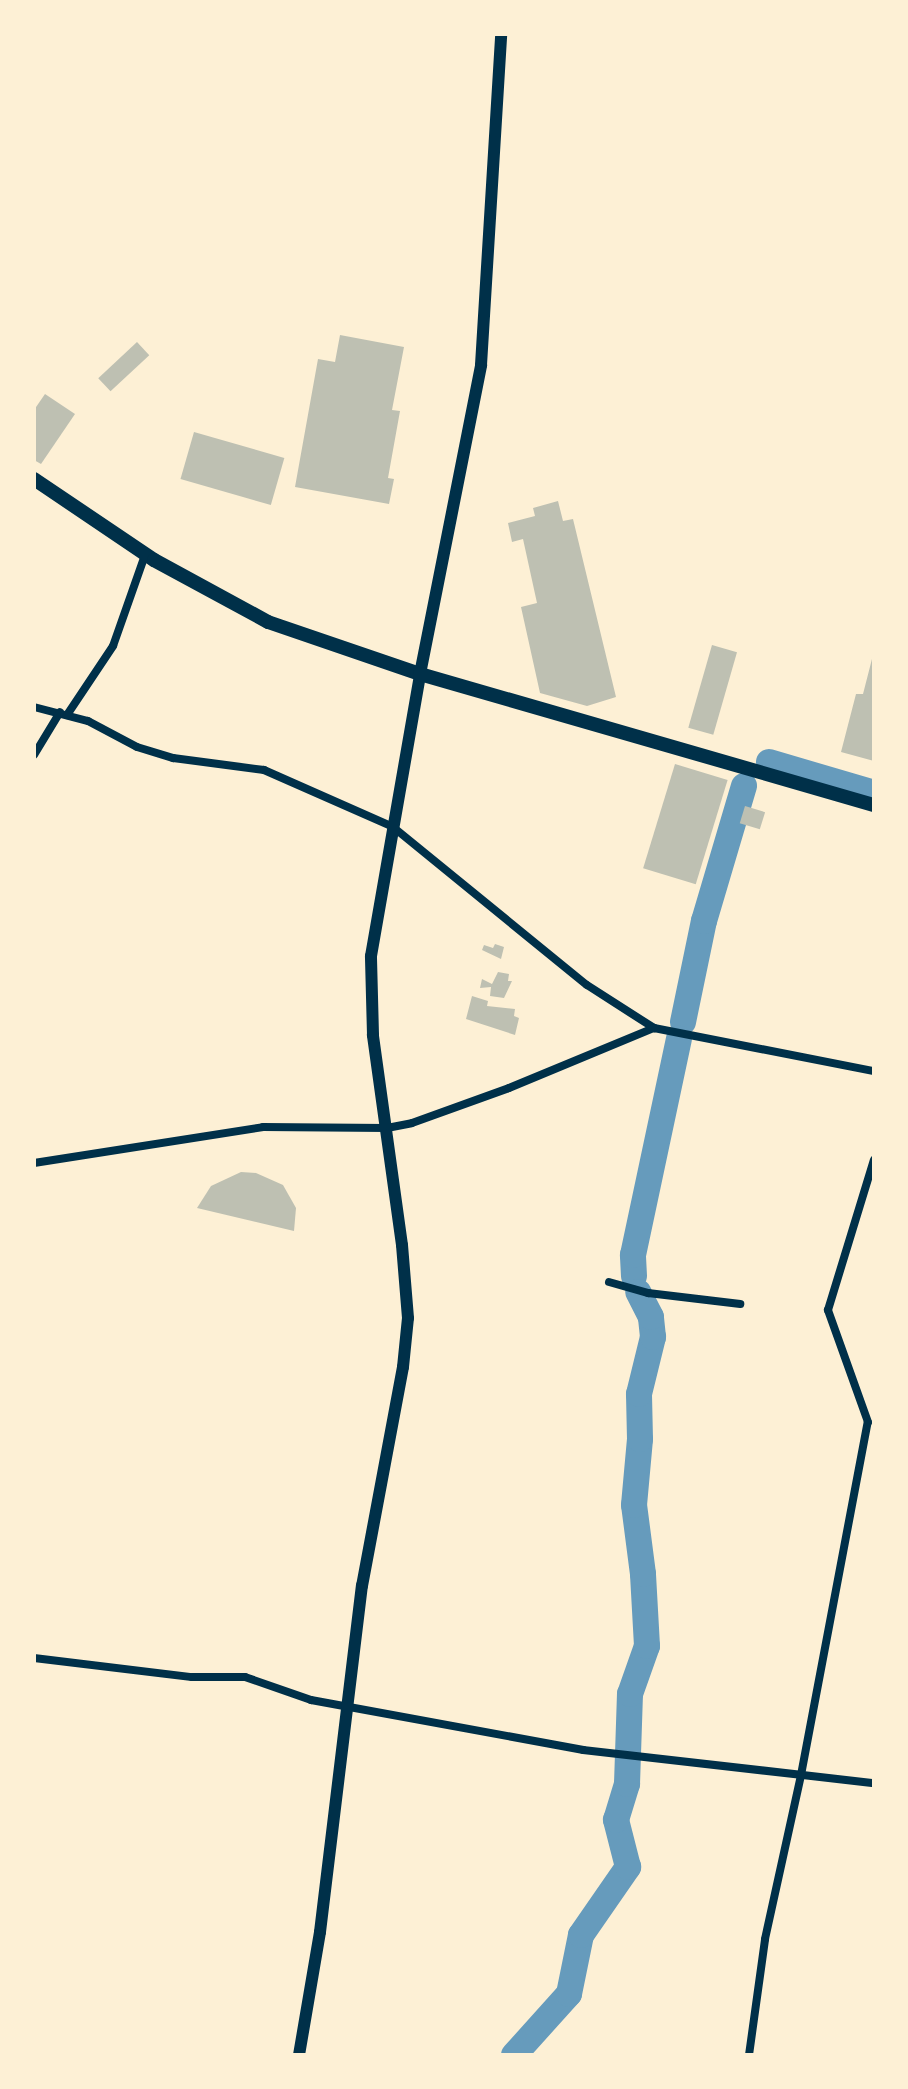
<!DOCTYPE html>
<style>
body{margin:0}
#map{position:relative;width:908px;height:2089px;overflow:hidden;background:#fdf0d5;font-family:"Space Grotesk",sans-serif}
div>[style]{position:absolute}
.river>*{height:26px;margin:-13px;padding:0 13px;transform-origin:13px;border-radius:13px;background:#669bbc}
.building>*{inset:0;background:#bec0b2;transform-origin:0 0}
.minor>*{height:8px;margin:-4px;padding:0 4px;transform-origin:4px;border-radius:4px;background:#003049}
.primary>*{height:12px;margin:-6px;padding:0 6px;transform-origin:6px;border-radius:6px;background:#003049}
.trunk>*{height:14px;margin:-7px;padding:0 7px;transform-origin:7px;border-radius:7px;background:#003049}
span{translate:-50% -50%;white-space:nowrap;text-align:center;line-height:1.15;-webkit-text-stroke:6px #fdf0d5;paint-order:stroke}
.frame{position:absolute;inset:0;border:36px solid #fdf0d5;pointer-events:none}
</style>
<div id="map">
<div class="river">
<div style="left:769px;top:762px;width:109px;rotate:16.4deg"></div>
<div style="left:683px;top:1022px;width:103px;rotate:-78.3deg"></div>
<div style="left:704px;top:921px;width:141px;rotate:-73.5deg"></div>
<div style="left:634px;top:1276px;width:21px;rotate:-93deg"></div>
<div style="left:633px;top:1255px;width:221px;rotate:-78deg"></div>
<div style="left:514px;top:2055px;width:82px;rotate:-48deg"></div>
<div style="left:569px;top:1994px;width:60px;rotate:-78.5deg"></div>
<div style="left:581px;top:1935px;width:83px;rotate:-55.3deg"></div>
<div style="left:628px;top:1867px;width:49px;rotate:-104.3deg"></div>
<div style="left:616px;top:1820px;width:38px;rotate:-73deg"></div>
<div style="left:627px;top:1784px;width:90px;rotate:-88.1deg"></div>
<div style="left:630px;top:1694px;width:51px;rotate:-70.5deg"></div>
<div style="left:647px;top:1646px;width:72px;rotate:-93.2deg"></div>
<div style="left:643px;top:1574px;width:70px;rotate:-97.4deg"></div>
<div style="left:634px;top:1505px;width:66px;rotate:-84.8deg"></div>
<div style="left:640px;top:1439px;width:45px;rotate:-91.3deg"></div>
<div style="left:639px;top:1394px;width:59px;rotate:-76.2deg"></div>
<div style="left:653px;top:1337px;width:20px;rotate:-96deg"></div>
<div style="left:651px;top:1317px;width:28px;rotate:-117deg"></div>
</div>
<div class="building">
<div style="clip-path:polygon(340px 335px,404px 347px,392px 410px,400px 411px,388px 478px,394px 479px,389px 504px,295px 487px,318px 359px,335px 362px)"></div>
<div style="left:137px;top:342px;width:18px;height:53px;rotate:47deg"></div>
<div style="clip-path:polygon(45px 394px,75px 414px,41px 464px,34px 460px,34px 410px)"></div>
<div style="left:194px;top:432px;width:94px;height:49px;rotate:16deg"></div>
<div style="clip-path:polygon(558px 501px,563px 521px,573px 519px,616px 697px,587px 706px,540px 693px,521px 607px,537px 603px,523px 539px,512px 542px,508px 523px,535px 516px,533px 508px)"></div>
<div style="left:712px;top:645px;width:26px;height:86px;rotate:16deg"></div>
<div style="clip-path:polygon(873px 655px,874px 655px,874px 761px,841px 752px,856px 694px,863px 694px)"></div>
<div style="left:675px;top:764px;width:55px;height:109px;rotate:17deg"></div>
<div style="left:745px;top:806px;width:21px;height:18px;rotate:17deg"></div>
<div style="clip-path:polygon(495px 944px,504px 947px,501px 959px,482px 950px,484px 945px,493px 948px)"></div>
<div style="clip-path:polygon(498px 972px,509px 974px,508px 981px,512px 981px,504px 998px,490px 996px,491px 987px,480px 988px,482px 979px,492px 984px)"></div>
<div style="clip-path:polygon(472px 996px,488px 1001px,487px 1006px,515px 1009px,514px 1016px,519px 1018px,515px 1035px,466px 1019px)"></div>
<div style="clip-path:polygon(241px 1172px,256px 1173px,283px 1185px,296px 1208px,294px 1231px,197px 1208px,211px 1186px)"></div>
</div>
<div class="minor">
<div style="left:34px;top:707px;width:56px;rotate:14.5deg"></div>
<div style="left:88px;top:721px;width:55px;rotate:28deg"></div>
<div style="left:137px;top:747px;width:38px;rotate:17deg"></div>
<div style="left:173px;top:758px;width:92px;rotate:7.5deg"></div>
<div style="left:264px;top:770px;width:141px;rotate:23.8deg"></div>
<div style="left:393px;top:827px;width:250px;rotate:39.2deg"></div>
<div style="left:587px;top:985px;width:80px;rotate:32.7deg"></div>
<div style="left:654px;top:1028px;width:224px;rotate:11.1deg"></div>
<div style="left:67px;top:715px;width:83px;rotate:-56.3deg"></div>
<div style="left:113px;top:646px;width:96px;rotate:-70.6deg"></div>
<div style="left:34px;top:755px;width:50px;rotate:-58.8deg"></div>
<div style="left:34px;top:1163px;width:232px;rotate:-8.9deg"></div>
<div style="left:263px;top:1127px;width:124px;rotate:0.5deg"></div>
<div style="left:387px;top:1128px;width:25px;rotate:-11deg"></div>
<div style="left:412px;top:1123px;width:103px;rotate:-19.8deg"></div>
<div style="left:509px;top:1088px;width:157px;rotate:-22.5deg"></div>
<div style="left:609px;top:1282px;width:41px;rotate:15.8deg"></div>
<div style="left:648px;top:1293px;width:93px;rotate:6.8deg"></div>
<div style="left:34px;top:1658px;width:159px;rotate:6.9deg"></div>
<div style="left:192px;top:1677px;width:53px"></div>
<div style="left:245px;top:1677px;width:70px;rotate:19.2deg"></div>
<div style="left:311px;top:1700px;width:277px;rotate:10.4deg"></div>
<div style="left:583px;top:1750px;width:293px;rotate:6.5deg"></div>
<div style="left:749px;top:2055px;width:117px;rotate:-82.1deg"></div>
<div style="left:765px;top:1939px;width:168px;rotate:-77.6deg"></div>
<div style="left:801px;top:1775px;width:359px;rotate:-79.3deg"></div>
<div style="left:868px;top:1422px;width:119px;rotate:-109.7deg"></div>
<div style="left:828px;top:1310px;width:157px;rotate:-73deg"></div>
</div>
<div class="primary">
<div style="left:299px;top:2055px;width:125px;rotate:-80.3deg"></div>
<div style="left:320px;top:1932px;width:349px;rotate:-83.1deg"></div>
<div style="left:362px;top:1586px;width:223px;rotate:-79.4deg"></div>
<div style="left:403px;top:1367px;width:49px;rotate:-84.2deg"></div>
<div style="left:408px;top:1318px;width:73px;rotate:-94.7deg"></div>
<div style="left:402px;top:1245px;width:212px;rotate:-97.9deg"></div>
<div style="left:373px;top:1035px;width:79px;rotate:-91.5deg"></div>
<div style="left:371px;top:956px;width:286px;rotate:-80.1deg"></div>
<div style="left:420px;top:674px;width:315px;rotate:-78.8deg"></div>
<div style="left:481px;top:365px;width:332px;rotate:-86.5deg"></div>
</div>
<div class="trunk">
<div style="left:34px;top:479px;width:145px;rotate:34deg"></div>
<div style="left:154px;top:560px;width:130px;rotate:28.5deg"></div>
<div style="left:268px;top:622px;width:161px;rotate:18.9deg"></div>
<div style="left:420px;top:674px;width:473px;rotate:16.1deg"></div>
</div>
<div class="frame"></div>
</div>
